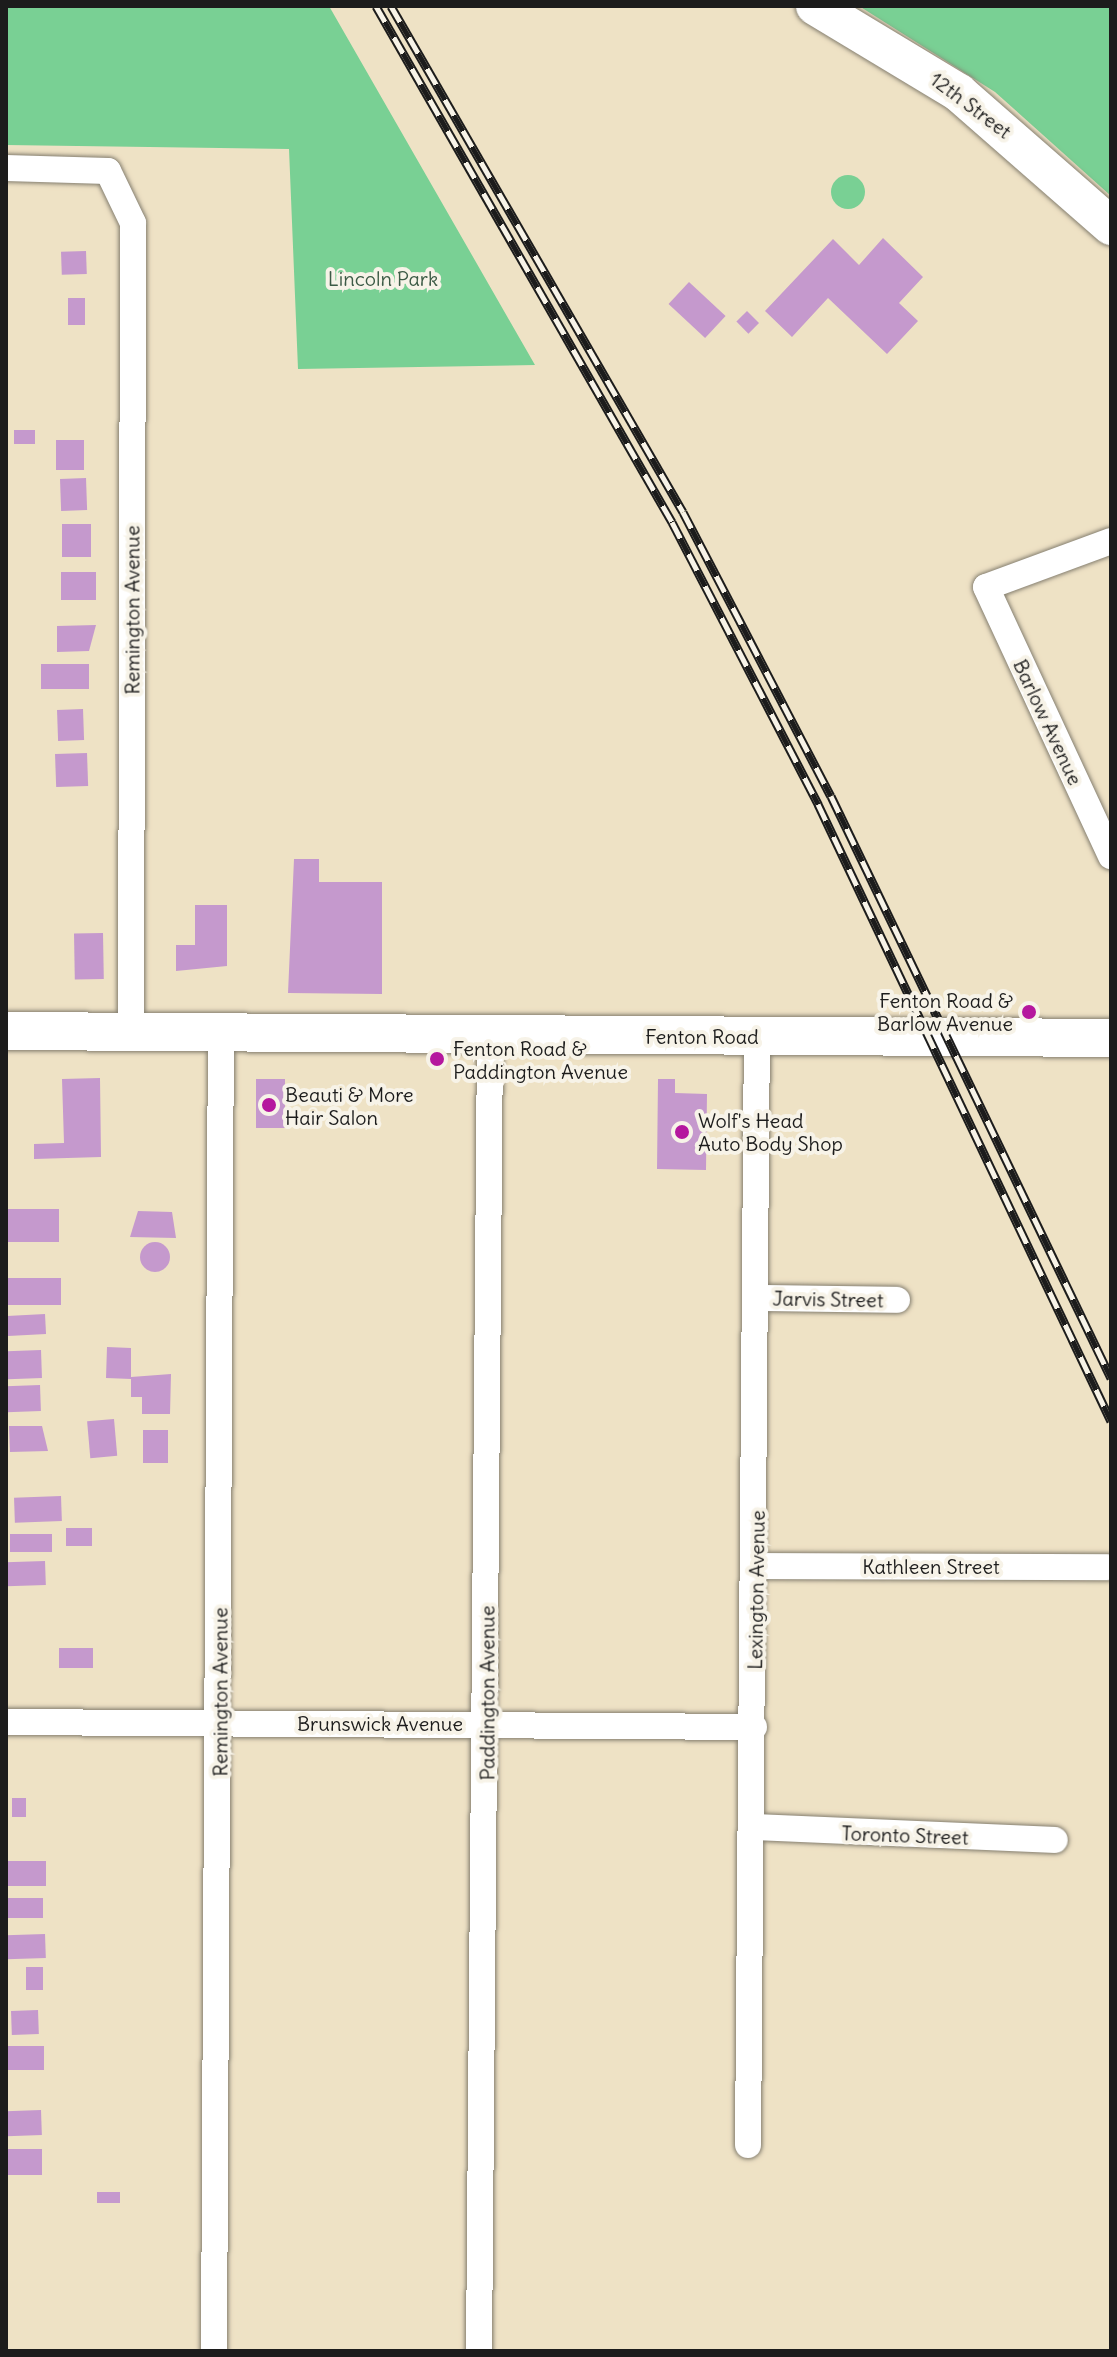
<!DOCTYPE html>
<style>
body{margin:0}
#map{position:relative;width:1117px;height:2357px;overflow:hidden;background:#eee2c5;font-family:Delius,sans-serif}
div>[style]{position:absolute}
.green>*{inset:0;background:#79d094}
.round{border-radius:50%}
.building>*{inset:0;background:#c599cd;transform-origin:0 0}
.roads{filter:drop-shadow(0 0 2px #857f70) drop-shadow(0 0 2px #857f70)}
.street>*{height:26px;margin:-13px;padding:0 13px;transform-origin:13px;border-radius:13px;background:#fff}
.secondary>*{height:38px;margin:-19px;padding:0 19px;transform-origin:19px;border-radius:19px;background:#fff}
.rail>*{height:9px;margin-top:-4.5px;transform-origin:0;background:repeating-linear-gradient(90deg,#f7f3e8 0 18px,#1c1c1c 0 36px);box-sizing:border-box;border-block:2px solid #1c1c1c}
.dots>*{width:22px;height:22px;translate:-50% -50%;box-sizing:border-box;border:4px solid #f7f3e8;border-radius:50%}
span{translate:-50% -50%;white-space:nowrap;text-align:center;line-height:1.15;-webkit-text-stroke:8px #f7f3e8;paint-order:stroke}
.street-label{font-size:20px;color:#1c1c1c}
.park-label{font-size:20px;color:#3d5b46}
.poi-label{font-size:20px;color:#1c1c1c}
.right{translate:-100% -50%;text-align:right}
.left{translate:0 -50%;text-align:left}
.frame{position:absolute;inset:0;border:8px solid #1c1c1c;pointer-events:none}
</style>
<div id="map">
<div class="green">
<div style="clip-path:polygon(6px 6px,329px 6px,535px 365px,298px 369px,289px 149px,6px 145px)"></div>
<div style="clip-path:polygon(859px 6px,1111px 6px,1111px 196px,995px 92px)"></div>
<div class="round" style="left:831px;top:175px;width:34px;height:34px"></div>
</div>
<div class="building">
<div style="clip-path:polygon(883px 238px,923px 277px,899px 303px,918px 321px,887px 354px,828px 298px,792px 337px,765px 311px,833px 239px,859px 265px)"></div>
<div style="left:86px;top:251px;width:23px;height:25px;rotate:88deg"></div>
<div style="left:689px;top:282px;width:50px;height:30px;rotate:43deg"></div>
<div style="left:85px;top:298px;width:27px;height:17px;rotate:90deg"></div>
<div style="left:747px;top:311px;width:17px;height:15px;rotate:45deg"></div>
<div style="left:14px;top:430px;width:21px;height:14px"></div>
<div style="left:84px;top:440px;width:30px;height:28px;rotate:90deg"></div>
<div style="left:86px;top:478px;width:32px;height:26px;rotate:88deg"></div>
<div style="left:91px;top:524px;width:33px;height:29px;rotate:90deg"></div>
<div style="left:96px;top:572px;width:28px;height:35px;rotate:90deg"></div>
<div style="clip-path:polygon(96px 625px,89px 651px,57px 652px,57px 626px)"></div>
<div style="left:89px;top:664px;width:25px;height:48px;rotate:90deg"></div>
<div style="left:83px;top:709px;width:31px;height:26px;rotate:88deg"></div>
<div style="left:87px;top:753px;width:33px;height:32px;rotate:88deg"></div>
<div style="clip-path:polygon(294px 859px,319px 859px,319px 882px,382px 882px,382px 994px,288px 993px)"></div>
<div style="clip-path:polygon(195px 905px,227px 905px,227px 966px,176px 971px,176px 945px,195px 945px)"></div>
<div style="left:103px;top:933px;width:46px;height:29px;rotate:89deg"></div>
<div style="clip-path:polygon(100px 1078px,101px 1157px,34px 1159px,34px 1144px,64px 1143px,62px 1079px)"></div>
<div style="left:256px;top:1079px;width:29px;height:49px"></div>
<div style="clip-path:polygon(658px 1079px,675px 1079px,675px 1093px,707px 1094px,706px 1170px,657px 1169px)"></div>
<div style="left:59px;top:1209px;width:33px;height:53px;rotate:90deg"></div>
<div style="clip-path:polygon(138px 1211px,172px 1212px,176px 1238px,130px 1237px)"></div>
<div class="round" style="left:140px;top:1242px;width:30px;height:30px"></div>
<div style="left:61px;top:1278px;width:27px;height:55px;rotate:90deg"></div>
<div style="left:45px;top:1314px;width:20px;height:38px;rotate:87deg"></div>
<div style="clip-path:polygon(107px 1347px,131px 1348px,131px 1377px,171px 1374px,170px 1414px,142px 1414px,142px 1397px,131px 1397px,131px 1379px,106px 1378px)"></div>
<div style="left:41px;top:1350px;width:28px;height:34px;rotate:88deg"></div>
<div style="left:40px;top:1385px;width:26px;height:34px;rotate:88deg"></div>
<div style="left:114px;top:1419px;width:37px;height:27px;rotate:85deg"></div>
<div style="clip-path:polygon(9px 1426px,42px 1426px,48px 1451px,10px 1452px)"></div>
<div style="left:143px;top:1430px;width:25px;height:33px"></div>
<div style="left:61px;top:1496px;width:25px;height:47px;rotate:88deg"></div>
<div style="left:66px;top:1528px;width:26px;height:18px"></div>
<div style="left:52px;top:1534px;width:18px;height:42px;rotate:90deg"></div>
<div style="left:45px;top:1561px;width:24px;height:39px;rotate:88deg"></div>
<div style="left:59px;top:1648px;width:34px;height:20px"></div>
<div style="left:26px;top:1798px;width:19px;height:14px;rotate:90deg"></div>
<div style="left:46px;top:1861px;width:25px;height:40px;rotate:90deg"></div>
<div style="left:43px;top:1898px;width:20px;height:36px;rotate:90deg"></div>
<div style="left:45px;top:1934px;width:24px;height:39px;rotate:88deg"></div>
<div style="left:26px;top:1967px;width:17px;height:23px"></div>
<div style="left:38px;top:2010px;width:24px;height:27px;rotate:88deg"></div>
<div style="left:44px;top:2046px;width:24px;height:38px;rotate:90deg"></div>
<div style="left:41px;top:2110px;width:25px;height:35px;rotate:88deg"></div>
<div style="left:42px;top:2149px;width:26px;height:36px;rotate:90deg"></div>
<div style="left:120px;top:2192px;width:11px;height:23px;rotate:90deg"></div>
</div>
<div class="roads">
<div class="street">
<div style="left:6px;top:168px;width:102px;rotate:1.7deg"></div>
<div style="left:108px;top:171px;width:58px;rotate:64.3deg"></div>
<div style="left:133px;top:223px;width:809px;rotate:90.14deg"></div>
<div style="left:1111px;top:541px;width:133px;rotate:159.8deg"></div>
<div style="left:986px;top:587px;width:297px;rotate:65.1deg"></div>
<div style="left:759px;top:1298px;width:138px;rotate:0.8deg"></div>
<div style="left:756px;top:1566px;width:351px;rotate:0.2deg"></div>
<div style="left:6px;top:1722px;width:748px;rotate:0.38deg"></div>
<div style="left:756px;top:1827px;width:299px;rotate:2.5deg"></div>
<div style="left:748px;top:2145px;width:1109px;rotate:-89.54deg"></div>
<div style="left:214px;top:2351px;width:1319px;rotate:-89.7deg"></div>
<div style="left:479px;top:2351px;width:1316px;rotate:-89.52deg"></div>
</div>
<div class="secondary">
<div style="left:815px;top:6px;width:168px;rotate:31.1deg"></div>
<div style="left:959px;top:93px;width:202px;rotate:41.2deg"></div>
<div style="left:6px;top:1031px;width:1105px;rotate:0.36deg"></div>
</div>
</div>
<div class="rail">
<div style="left:376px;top:6px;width:595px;rotate:60.16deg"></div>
<div style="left:672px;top:522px;width:318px;rotate:62.6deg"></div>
<div style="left:818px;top:804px;width:683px;rotate:64.6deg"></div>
<div style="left:391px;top:6px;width:584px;rotate:60.01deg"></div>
<div style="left:683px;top:512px;width:320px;rotate:62.5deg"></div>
<div style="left:831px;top:796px;width:646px;rotate:64.31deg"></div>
</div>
<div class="dots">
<div style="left:1029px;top:1012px;background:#b5179e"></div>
<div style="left:437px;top:1059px;background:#b5179e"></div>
<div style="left:269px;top:1105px;background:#b5179e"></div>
<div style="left:682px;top:1132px;background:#b5179e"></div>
</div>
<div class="street-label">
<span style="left:971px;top:105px;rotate:37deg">12th Street</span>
<span style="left:132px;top:610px;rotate:-90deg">Remington Avenue</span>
<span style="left:1048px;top:722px;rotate:65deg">Barlow Avenue</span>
<span style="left:702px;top:1036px">Fenton Road</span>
<span style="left:828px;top:1299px;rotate:1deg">Jarvis Street</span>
<span style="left:931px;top:1566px">Kathleen Street</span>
<span style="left:756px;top:1590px;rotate:-89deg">Lexington Avenue</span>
<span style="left:220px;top:1692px;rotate:-90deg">Remington Avenue</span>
<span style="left:487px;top:1693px;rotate:-90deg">Paddington Avenue</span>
<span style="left:380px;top:1723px">Brunswick Avenue</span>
<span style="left:905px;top:1835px;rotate:2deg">Toronto Street</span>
</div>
<div class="park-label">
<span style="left:383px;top:278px">Lincoln Park</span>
</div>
<div class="poi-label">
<span class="right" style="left:1013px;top:1012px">Fenton Road &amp;<br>Barlow Avenue</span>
<span class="left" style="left:453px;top:1060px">Fenton Road &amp;<br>Paddington Avenue</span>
<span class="left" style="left:285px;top:1106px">Beauti &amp; More<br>Hair Salon</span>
<span class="left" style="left:698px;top:1132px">Wolf's Head<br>Auto Body Shop</span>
</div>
<div class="frame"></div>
</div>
